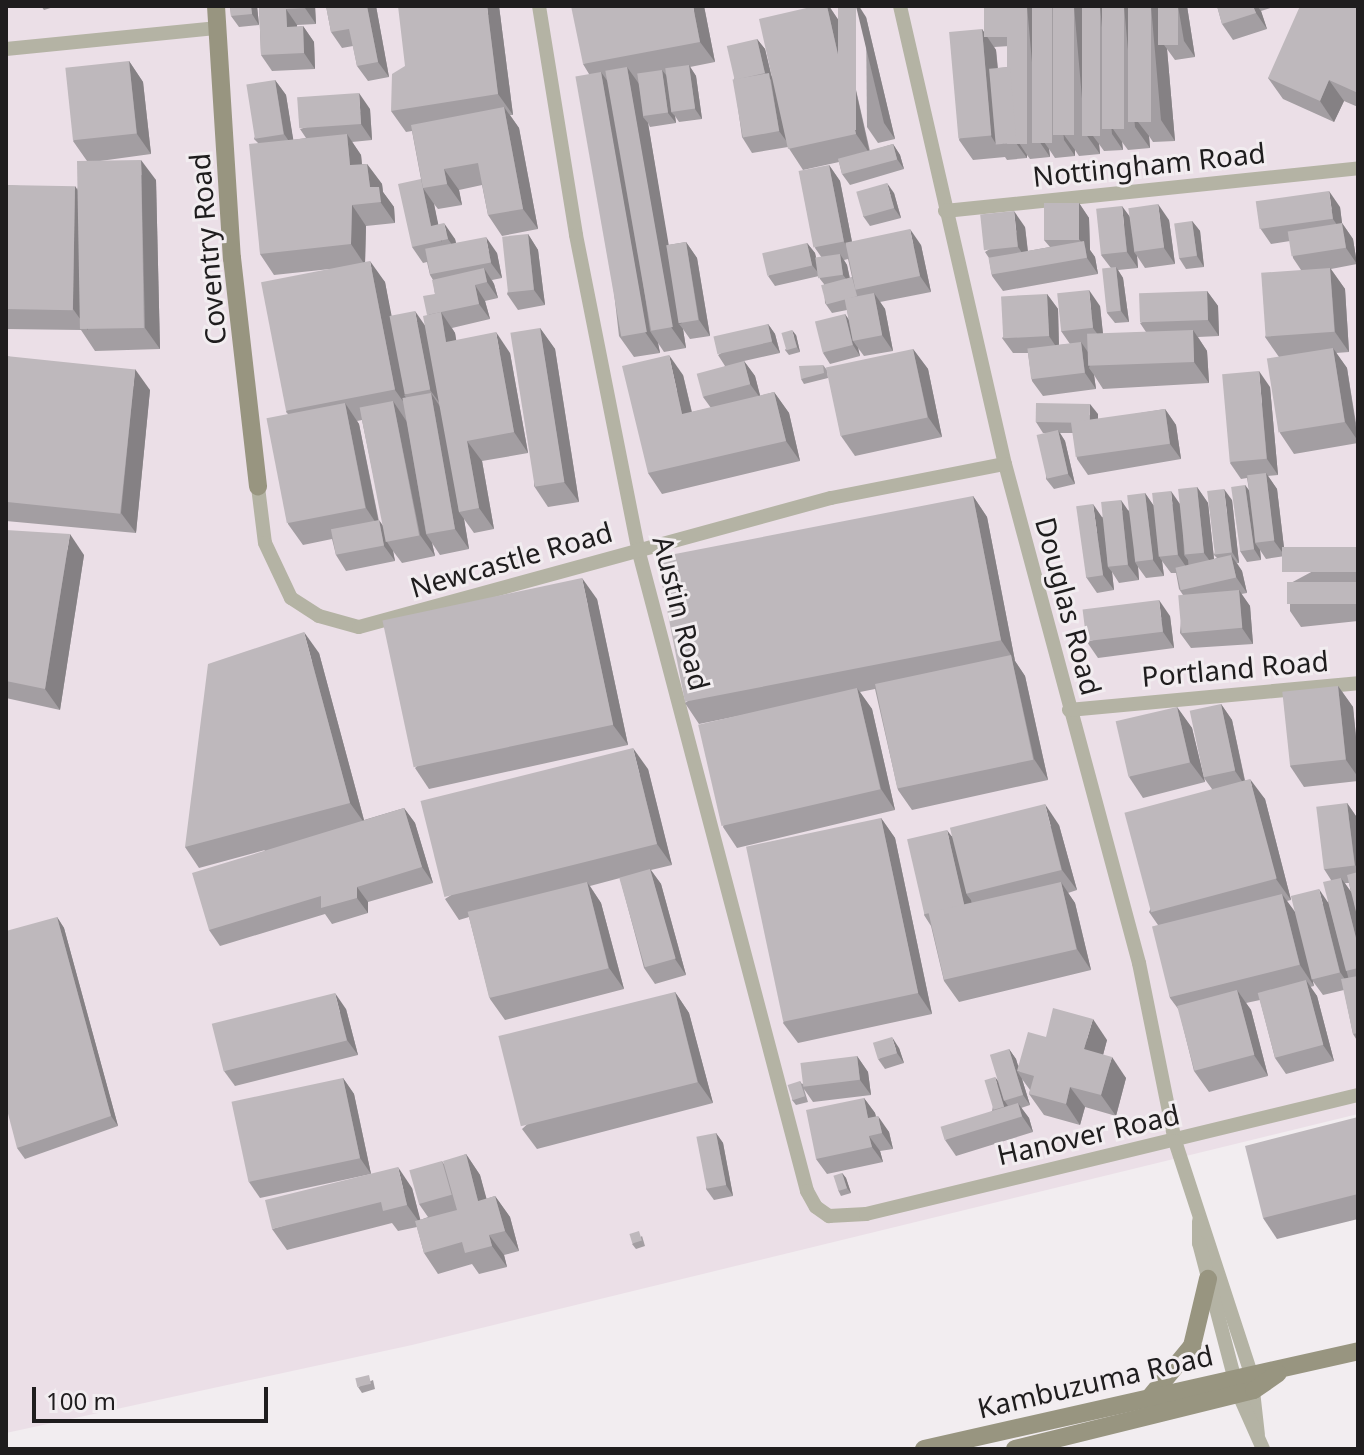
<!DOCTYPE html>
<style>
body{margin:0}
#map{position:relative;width:1364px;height:1455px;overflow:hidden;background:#f2edf0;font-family:"Noto Sans",sans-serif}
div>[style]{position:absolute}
.built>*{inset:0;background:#ebdfe7}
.street>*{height:14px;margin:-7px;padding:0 7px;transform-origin:7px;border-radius:7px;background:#b4b3a4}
.secondary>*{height:18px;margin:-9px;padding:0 9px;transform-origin:9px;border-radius:9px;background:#989580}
.wall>*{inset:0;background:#a39ea2}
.shaded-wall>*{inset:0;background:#858184}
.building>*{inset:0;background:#beb8bc;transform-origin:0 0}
span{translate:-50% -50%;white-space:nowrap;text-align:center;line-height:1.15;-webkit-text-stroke:6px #f2edf0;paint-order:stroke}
.street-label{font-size:28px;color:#1f1d1e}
.frame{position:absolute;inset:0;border:8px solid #1f1d1e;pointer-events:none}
.scale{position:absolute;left:32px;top:1387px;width:236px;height:36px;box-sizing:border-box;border:4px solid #1f1d1e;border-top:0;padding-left:10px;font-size:24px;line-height:28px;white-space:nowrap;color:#1f1d1e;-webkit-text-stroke:6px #f2edf0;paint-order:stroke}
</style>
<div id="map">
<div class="built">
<div style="clip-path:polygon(6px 6px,1358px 6px,1358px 1114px,412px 1345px,6px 1433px)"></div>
</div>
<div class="street">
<div style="left:539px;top:6px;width:232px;rotate:80.8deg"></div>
<div style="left:576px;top:235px;width:320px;rotate:78.8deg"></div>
<div style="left:638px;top:549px;width:664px;rotate:75.25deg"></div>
<div style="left:807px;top:1191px;width:18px;rotate:61deg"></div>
<div style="left:816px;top:1207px;width:16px;rotate:35deg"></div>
<div style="left:829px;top:1216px;width:37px;rotate:-3deg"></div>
<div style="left:866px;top:1214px;width:506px;rotate:-13.6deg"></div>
<div style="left:900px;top:6px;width:470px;rotate:77.1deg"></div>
<div style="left:1005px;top:464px;width:517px;rotate:74.97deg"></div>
<div style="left:1139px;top:963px;width:182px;rotate:78.6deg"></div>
<div style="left:1175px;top:1141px;width:244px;rotate:71.9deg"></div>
<div style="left:1251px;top:1373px;width:62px;rotate:83.6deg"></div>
<div style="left:6px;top:49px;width:213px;rotate:-5.7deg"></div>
<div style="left:945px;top:211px;width:415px;rotate:-5.9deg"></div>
<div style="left:258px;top:487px;width:56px;rotate:82.9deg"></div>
<div style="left:265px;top:543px;width:61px;rotate:64.7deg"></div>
<div style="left:291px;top:598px;width:33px;rotate:33deg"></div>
<div style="left:319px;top:616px;width:41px;rotate:15.4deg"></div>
<div style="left:359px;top:627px;width:489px;rotate:-15.3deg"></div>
<div style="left:831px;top:498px;width:177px;rotate:-11.1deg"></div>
<div style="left:1069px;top:710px;width:290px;rotate:-5.3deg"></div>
<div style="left:1199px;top:1221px;width:22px;rotate:90deg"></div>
<div style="left:1199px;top:1243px;width:157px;rotate:75.3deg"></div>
<div style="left:1239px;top:1395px;width:59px;rotate:66deg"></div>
</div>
<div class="secondary">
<div style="left:216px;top:6px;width:253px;rotate:86.4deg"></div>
<div style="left:232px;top:258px;width:230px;rotate:83.5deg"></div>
<div style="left:1151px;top:1396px;width:65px;rotate:-50.6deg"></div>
<div style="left:1192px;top:1346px;width:69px;rotate:-76.6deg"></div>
<div style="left:924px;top:1449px;width:445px;rotate:-12.7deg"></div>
<div style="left:1015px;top:1449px;width:246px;rotate:-13.9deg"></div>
<div style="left:1254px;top:1390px;width:29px;rotate:-35deg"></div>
</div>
<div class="wall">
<div style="clip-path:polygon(41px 6px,57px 6px,44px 10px)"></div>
<div style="clip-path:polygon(230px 6px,315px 6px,316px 24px,297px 25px,297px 27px,303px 26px,314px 42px,315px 69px,272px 71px,261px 55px,259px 6px,257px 6px,259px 25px,239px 27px,231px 16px)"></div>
<div style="clip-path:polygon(326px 6px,376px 6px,389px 77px,368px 81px,357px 66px,353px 46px,342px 48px,331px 32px)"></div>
<div style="clip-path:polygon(evenodd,499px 6px,513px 115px,510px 115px,519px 128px,538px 229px,502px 236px,488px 215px,482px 185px,459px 190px,462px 205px,438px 209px,434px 204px,438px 225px,455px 239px,456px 243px,497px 253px,502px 278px,492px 280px,494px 284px,498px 298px,485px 301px,490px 319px,452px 328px,455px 333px,456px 340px,510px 353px,528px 453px,482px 461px,494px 529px,474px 533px,464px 519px,469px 549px,440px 555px,432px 543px,435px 556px,402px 563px,393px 551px,395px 561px,346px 571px,336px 555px,332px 539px,303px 545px,288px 524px,289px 415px,286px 412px,330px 269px,274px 275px,260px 254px,258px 143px,254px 139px,275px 80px,286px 95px,293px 140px,306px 138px,300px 129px,370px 109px,372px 140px,352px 142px,361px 155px,362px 164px,367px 164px,382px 184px,383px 192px,394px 207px,395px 223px,366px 226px,365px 262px,385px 282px,391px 316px,425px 325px,435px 294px,433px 280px,430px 275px,427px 262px,423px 263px,412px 247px,421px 179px,412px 131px,406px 132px,391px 111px,499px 6px,362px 420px,384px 527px,379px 521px,359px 424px,357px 421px,362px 420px)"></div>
<div style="clip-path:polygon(704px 6px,715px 62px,690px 67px,696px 76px,702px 119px,679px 122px,675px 116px,676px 123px,650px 127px,648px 123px,668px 245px,686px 242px,697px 258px,710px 336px,690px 339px,683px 329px,686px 348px,664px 352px,658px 343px,660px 353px,634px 357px,619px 336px,589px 74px,583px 64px)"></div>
<div style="clip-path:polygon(815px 6px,829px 6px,841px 24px,870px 151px,893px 144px,900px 155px,904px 169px,850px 185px,842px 174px,839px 162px,803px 170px,788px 147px,752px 153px,742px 137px,734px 79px,757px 39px,765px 49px,772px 77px)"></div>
<div style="clip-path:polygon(evenodd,984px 6px,1187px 6px,1195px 57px,1175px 60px,1167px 49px,1175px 141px,1153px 142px,1149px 136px,1150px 148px,1128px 150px,1122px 142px,1123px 150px,1104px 151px,1099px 144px,1100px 154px,1079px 156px,1075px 150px,1075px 156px,1055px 158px,1049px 149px,1050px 157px,1030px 159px,1027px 155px,1027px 158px,1007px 160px,1005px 157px,973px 160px,959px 140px,982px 29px,986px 36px,984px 6px,1010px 46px,1013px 71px,1010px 67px,998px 68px,996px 50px,994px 47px,1010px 46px)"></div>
<div style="clip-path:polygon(1217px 6px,1274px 6px,1274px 7px,1261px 11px,1267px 29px,1233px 40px,1222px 24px)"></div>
<div style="clip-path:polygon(1358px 6px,1358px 107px,1344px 101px,1334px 122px,1283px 99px,1268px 78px)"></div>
<div style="clip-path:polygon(866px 17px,895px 139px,878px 143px,867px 127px)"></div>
<div style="clip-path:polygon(129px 61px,143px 82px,151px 154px,100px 161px,156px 180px,160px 349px,95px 351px,81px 330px,6px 329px,6px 185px,77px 190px,87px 161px,73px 141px)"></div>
<div style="clip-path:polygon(evenodd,829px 165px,840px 181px,852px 242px,921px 245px,931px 292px,880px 302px,885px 309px,893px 351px,864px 356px,858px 348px,860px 356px,830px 364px,823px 353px,845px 314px,849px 320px,847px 310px,832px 313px,825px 303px,824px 284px,820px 279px,819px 276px,775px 286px,768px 276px,807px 243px,815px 253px,818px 269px,822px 258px,815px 248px,829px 165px,848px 259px,852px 277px,850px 278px,847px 265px,844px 260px,848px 259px)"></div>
<div style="clip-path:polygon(894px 193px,901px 218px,870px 226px,863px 216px)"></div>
<div style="clip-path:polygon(1079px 203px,1089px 218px,1090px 250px,1095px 257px,1098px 274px,1003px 291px,992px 276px,989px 258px,985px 252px,1025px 227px,1028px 251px,1050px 247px,1044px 240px)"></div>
<div style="clip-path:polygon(1340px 207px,1342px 223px,1353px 239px,1357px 264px,1331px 269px,1345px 289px,1349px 352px,1336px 353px,1347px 368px,1358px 435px,1358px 443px,1294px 454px,1280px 433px,1279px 357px,1265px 337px,1301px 270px,1293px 258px,1290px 241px,1271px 244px,1260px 228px)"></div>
<div style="clip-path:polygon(1130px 217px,1169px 220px,1175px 264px,1145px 268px,1137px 256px,1138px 268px,1118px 270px,1123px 278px,1129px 322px,1115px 323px,1107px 313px,1111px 268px,1101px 255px)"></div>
<div style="clip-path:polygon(1192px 221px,1200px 231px,1204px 267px,1186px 269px,1179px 258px)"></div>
<div style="clip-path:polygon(528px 234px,538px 250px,545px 305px,518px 310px,507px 294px)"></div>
<div style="clip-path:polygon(1207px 291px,1218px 306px,1219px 336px,1198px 337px,1207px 351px,1209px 383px,1103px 389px,1094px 375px,1096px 389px,1043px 396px,1032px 381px,1028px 353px,1013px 353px,1002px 338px,1047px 294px,1058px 309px,1059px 345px,1070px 344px,1061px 331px,1100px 306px,1103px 335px,1146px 332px,1140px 323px)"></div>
<div style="clip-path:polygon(768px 324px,775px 334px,780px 353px,744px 361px,755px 376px,760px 396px,774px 392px,789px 413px,800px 461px,662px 494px,648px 473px,683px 375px,692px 412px,711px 408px,703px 397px,725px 366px,718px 355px)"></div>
<div style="clip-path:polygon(540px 328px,555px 349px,579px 502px,548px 507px,534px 486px)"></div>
<div style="clip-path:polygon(796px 335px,800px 352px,789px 355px,785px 350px)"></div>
<div style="clip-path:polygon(913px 349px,928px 369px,942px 437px,855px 456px,841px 436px)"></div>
<div style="clip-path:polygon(6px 356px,150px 390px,136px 533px,6px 521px)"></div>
<div style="clip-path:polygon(823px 365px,827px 370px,828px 378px,804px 384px,801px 379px)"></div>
<div style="clip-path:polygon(1270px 387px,1278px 475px,1268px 476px,1277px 489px,1285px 556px,1266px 559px,1260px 550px,1261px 560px,1247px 562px,1240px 551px,1245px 485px,1249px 490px,1247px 478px,1241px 479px,1230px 463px)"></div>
<div style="clip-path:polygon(1165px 409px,1176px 425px,1181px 459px,1088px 475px,1077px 459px,1073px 433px,1060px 433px,1065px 441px,1075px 484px,1054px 489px,1046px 479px,1046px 433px,1043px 433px,1036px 422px,1098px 414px,1098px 420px)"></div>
<div style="clip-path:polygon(1197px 487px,1208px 503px,1214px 559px,1217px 558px,1214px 555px,1232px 500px,1239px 563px,1237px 563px,1242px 571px,1247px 593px,1241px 594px,1250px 606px,1253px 644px,1191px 648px,1180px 633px,1183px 595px,1179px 589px,1176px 573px,1171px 573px,1162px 561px,1164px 576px,1146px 578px,1138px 567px,1139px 580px,1119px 583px,1112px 572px,1114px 590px,1097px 593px,1086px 577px,1102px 517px,1128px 511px,1145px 493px,1153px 505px,1179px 504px)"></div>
<div style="clip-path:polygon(973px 496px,987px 517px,1015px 661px,1025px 676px,1048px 780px,912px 810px,898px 790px,875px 689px,860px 692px,872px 709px,895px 810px,737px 848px,723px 827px,753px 713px,699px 724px,685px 703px)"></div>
<div style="clip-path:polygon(6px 530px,84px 555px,60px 710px,6px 698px)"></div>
<div style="clip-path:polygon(1358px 547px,1358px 621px,1301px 627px,1290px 611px,1290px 589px,1287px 585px)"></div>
<div style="clip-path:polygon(597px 599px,628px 745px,429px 789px,415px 768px)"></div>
<div style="clip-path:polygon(1170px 616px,1174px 648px,1098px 658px,1087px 642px)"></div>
<div style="clip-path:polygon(319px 653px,364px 820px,404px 808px,415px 823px,433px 883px,368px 902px,368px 913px,332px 924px,325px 914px,220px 946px,209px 930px,265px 850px,199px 868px,185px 847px)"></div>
<div style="clip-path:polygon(1338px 686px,1353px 707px,1358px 757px,1358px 781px,1304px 787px,1290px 766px)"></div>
<div style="clip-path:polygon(evenodd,1221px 704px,1232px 720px,1245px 780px,1265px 799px,1291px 900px,1287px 901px,1296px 913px,1328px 902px,1331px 880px,1324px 869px,1347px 803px,1358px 819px,1358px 1042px,1353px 1034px,1344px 990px,1323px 995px,1312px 980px,1314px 986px,1310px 987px,1317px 996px,1334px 1061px,1286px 1074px,1275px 1058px,1260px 1000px,1246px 1003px,1251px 1010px,1268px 1076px,1209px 1092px,1194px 1071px,1179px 1010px,1170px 998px,1158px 925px,1149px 912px,1212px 789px,1204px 778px,1221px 704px,1345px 883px,1349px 883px,1351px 893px,1345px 883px)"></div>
<div style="clip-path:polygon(1177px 707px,1192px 728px,1205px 782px,1143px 798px,1129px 777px)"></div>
<div style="clip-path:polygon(648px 769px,672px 865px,651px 870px,661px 884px,686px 975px,655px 984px,644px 968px,620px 878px,590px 886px,601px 903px,624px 989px,505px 1020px,490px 999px,469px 917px,459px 920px,445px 899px)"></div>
<div style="clip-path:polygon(881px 818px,895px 838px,932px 1014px,798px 1043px,783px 1023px)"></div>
<div style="clip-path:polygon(1059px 825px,1077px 890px,1068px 893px,1075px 903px,1091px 970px,959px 1002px,944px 981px,931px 926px,924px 915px,951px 836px)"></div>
<div style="clip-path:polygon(57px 917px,64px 928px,118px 1126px,25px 1159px,17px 1148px)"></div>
<div style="clip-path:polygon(675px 992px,689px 1013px,713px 1103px,537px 1149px,522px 1129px)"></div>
<div style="clip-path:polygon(346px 1009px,358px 1055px,235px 1086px,224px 1071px)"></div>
<div style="clip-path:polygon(1046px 1037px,1107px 1040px,1103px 1055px,1126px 1078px,1116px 1116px,1085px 1107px,1080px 1125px,1044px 1115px,1029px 1094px,1030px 1090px,1022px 1079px,1030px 1105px,1021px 1108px,1029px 1118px,1033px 1132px,956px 1156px,945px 1140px,992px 1111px,998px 1081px,1009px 1049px,1016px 1059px,1018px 1066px)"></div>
<div style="clip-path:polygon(899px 1048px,904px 1063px,885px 1069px,878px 1059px)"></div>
<div style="clip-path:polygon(857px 1056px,868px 1072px,871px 1095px,813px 1102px,804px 1089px,808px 1102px,796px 1105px,792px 1100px,800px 1081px,802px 1084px)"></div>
<div style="clip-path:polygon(343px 1078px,354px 1094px,371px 1174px,260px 1198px,249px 1182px)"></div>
<div style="clip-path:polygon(864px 1098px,875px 1113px,876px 1116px,889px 1132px,893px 1149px,880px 1151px,883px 1162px,827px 1174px,816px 1159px)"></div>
<div style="clip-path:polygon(1358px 1117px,1358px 1219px,1277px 1239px,1263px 1218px)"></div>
<div style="clip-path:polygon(716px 1133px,723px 1143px,733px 1196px,714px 1200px,706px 1189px)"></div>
<div style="clip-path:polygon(466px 1154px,480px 1175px,486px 1199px,495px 1196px,510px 1217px,519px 1251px,504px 1255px,507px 1267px,479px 1274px,472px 1264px,438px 1274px,424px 1253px,417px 1227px,398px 1231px,392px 1223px,287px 1250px,272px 1229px,412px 1188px,420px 1220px,428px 1217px,419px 1204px,442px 1161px,444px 1164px)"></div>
<div style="clip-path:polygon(842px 1173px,846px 1178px,851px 1193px,841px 1196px,838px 1190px)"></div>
<div style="clip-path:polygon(642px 1236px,645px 1246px,636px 1249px,632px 1244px)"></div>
<div style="clip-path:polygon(373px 1380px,375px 1389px,362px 1393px,358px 1387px)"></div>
</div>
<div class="shaded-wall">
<div style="clip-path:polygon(251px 6px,257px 6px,259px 25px,252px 14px)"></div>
<div style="clip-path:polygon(305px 6px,315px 6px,316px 24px,305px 8px)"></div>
<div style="clip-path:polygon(367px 6px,376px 6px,389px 77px,378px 62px)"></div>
<div style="clip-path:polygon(487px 6px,499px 6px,513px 115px,498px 94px)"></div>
<div style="clip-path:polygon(693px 6px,704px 6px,715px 62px,700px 42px)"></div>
<div style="clip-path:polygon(827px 6px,829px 6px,841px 24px,870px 154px,856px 134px)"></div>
<div style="clip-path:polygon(856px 6px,859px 6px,866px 17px,895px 139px,884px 123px)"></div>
<div style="clip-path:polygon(1027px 6px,1037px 6px,1044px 142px,1049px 149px,1050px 157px,1039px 141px)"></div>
<div style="clip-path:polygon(1052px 6px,1064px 135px,1075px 150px,1075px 156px,1064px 140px)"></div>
<div style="clip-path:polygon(1074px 6px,1087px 6px,1093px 136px,1099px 144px,1100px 154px,1085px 133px)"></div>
<div style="clip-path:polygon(1100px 6px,1110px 6px,1113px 129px,1122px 142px,1123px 150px,1112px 134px)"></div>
<div style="clip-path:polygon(1124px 6px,1137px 6px,1138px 122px,1149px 136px,1150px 148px,1135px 127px)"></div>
<div style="clip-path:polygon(1151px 6px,1163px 6px,1164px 45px,1167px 49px,1175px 141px,1161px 120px)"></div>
<div style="clip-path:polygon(1178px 6px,1187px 6px,1195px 57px,1184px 41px)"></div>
<div style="clip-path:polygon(1253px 6px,1257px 6px,1261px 11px,1267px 29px,1256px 13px)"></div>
<div style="clip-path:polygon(286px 9px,297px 25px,298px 43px,287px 27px)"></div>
<div style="clip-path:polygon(303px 26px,314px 42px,315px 69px,304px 53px)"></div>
<div style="clip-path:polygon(982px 29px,996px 50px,1004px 144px,996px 144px,991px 136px)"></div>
<div style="clip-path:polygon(757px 39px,765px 49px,771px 75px,780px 89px,790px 146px,779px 131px,771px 80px,765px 73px)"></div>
<div style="clip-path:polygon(129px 61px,143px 82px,151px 154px,137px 134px)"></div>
<div style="clip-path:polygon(689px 65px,696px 76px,702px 119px,695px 109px)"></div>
<div style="clip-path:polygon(627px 67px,642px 88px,643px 117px,648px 123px,682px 323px,679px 324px,683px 329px,686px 348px,671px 327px)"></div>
<div style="clip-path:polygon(1010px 67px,1021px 83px,1019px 143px,1027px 155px,1027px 158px,1016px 143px)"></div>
<div style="clip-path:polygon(662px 70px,670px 80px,671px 112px,675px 116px,676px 123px,668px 113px)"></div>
<div style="clip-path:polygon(601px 72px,616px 93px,650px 331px,658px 343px,660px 353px,645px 332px)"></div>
<div style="clip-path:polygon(275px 80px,286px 95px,295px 150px,284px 134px)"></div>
<div style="clip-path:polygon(1329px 80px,1344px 101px,1334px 122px,1320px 101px)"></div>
<div style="clip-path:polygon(359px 93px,370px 109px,372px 140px,361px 124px)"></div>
<div style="clip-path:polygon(504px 107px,519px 128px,538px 229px,523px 209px)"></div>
<div style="clip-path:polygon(347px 134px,361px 155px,364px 186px,350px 165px)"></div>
<div style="clip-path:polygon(893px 144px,900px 155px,904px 169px,897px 159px)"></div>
<div style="clip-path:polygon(141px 160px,156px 180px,160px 349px,145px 328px)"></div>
<div style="clip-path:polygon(367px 164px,382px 184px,383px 192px,394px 207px,395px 223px,370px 187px)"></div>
<div style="clip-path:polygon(829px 165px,840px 181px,855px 257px,844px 242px)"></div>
<div style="clip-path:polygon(444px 169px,459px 190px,462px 205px,447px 184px)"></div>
<div style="clip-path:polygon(887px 183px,894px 193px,901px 218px,894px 208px)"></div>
<div style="clip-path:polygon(75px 186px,89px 207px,88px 330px,73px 309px)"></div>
<div style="clip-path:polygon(423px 188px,434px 204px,442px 242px,431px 226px)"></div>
<div style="clip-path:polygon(1329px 191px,1340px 207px,1342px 223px,1353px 239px,1357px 264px,1346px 248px,1344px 235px,1333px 219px)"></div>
<div style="clip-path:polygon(1079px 203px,1089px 218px,1090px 250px,1095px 257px,1098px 274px,1087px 258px,1085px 247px,1079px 239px)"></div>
<div style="clip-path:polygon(1158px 204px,1169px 220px,1175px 264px,1164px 248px)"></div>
<div style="clip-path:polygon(352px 205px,366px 226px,365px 265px,351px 244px)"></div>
<div style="clip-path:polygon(1122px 206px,1133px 221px,1134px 252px,1137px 256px,1138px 268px,1127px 252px)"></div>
<div style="clip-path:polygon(1014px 211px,1025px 227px,1029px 263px,1018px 247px)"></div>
<div style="clip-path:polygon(1192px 221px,1200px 231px,1204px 267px,1197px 256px)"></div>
<div style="clip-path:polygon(444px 223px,455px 239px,459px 255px,448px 239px)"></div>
<div style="clip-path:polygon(910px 229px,921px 245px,931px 292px,920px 276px)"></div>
<div style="clip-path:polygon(528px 234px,538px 250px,545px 305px,534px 290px)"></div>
<div style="clip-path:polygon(486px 237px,497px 253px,502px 278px,491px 263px)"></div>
<div style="clip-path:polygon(686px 242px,697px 258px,710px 336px,699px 320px)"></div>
<div style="clip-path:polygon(807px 243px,815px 253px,820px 275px,812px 265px)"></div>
<div style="clip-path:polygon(840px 254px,847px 265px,851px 285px,843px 275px)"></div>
<div style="clip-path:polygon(370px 261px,385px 282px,407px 394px,404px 395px,408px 400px,410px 411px,395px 390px)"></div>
<div style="clip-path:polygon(1116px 267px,1123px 278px,1129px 322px,1121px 311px)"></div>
<div style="clip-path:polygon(484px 268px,494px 284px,498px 298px,487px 282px)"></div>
<div style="clip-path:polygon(1330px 268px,1345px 289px,1349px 352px,1335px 332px)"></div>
<div style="clip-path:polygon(475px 285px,485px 301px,490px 319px,479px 304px)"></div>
<div style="clip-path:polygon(1089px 290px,1100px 306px,1104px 343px,1093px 328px)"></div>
<div style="clip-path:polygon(1207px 291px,1218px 306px,1219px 336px,1208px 320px)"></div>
<div style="clip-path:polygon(874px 293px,885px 309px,893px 351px,882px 335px)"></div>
<div style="clip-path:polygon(1047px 294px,1058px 309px,1059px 351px,1049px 336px)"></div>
<div style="clip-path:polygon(415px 311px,426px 327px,441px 405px,430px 390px)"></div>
<div style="clip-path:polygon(441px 312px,455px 333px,460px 362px,446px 342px)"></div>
<div style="clip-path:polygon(845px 314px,852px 325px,853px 341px,858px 348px,860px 356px,853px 345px)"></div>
<div style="clip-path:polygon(768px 324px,775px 334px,780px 353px,772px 342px)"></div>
<div style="clip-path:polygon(540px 328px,555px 349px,579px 502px,564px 482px)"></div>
<div style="clip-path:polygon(792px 330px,796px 335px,800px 352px,797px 347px)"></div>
<div style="clip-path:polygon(1193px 330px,1207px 351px,1209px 383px,1194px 362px)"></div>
<div style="clip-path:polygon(496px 332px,510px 353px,528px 453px,514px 432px)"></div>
<div style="clip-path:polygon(1081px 342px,1092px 358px,1089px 368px,1094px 375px,1096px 389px,1085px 373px)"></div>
<div style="clip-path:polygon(1333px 348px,1347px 368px,1358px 441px,1345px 422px)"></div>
<div style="clip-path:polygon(913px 349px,928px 369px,942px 437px,928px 417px)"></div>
<div style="clip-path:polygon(669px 355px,683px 375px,697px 435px,682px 414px)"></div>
<div style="clip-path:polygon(744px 361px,755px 376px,761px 399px,750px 384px)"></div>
<div style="clip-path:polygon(135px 369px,150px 390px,136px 533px,121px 513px)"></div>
<div style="clip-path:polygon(1259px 371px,1270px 387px,1278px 475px,1267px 459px)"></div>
<div style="clip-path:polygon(774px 392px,789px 413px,800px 461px,786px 441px)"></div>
<div style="clip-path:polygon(431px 393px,445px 414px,459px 512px,464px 519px,469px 549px,455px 529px)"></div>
<div style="clip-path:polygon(393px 401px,407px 422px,426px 534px,432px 543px,435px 556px,420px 535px)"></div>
<div style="clip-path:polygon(345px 403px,359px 424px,380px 529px,366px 508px)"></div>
<div style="clip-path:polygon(1090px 404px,1098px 414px,1098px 433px,1090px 423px)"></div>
<div style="clip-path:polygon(1165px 409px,1176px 425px,1181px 459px,1170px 444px)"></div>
<div style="clip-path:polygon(1058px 430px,1065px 441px,1075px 484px,1068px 474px)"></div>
<div style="clip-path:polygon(467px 441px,482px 461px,494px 529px,479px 508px)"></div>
<div style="clip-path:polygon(1266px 473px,1277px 489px,1285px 556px,1274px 541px)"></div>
<div style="clip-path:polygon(1245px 485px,1252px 495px,1255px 543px,1260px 550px,1261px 560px,1254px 549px)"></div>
<div style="clip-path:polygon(1197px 487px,1208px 503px,1215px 568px,1204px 553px)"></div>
<div style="clip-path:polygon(1224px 489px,1232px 500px,1239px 563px,1232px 552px)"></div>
<div style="clip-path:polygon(1171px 491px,1182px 507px,1184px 555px,1188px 560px,1189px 571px,1178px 555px)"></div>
<div style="clip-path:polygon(1145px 493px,1156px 509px,1160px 558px,1162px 561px,1164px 576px,1153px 560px)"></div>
<div style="clip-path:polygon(973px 496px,987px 517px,1015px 661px,1001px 640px)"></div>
<div style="clip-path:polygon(1121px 500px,1132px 516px,1135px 562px,1138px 567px,1139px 580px,1128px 565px)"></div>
<div style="clip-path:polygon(1093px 504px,1104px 520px,1108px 567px,1112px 572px,1114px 590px,1103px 575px)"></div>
<div style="clip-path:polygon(379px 520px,390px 536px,387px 542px,393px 551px,395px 561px,384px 546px)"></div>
<div style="clip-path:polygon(70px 534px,84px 555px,60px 710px,45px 689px)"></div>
<div style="clip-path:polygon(1231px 555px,1242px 571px,1247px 593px,1236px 577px)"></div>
<div style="clip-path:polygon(582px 578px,597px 599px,628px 745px,613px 725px)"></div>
<div style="clip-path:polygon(1239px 590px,1250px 606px,1253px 644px,1242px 628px)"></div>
<div style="clip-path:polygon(1159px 600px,1170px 616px,1174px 648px,1163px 632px)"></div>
<div style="clip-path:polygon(304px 632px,319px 653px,365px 824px,350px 803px)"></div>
<div style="clip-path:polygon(1011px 655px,1025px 676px,1048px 780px,1034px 759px)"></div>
<div style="clip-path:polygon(1338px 686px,1353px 707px,1358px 757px,1358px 777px,1346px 760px)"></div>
<div style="clip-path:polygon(857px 688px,872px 709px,895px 810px,881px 789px)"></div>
<div style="clip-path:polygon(1221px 704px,1232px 720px,1246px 787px,1235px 771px)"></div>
<div style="clip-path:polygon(1177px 707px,1192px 728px,1205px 782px,1190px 762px)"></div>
<div style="clip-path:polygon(633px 748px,648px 769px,672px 865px,657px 844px)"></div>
<div style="clip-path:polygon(1250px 779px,1265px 799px,1291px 900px,1276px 879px)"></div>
<div style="clip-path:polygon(1347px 803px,1358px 819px,1358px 869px,1355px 865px)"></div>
<div style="clip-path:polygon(1045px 804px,1059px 825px,1077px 890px,1062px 870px)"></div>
<div style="clip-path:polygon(404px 808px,415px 823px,433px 883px,422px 867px)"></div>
<div style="clip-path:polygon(881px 818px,895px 838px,932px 1014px,918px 993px)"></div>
<div style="clip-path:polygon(947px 830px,958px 845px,967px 895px,971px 900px,975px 921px,964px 905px)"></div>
<div style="clip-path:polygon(650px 869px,661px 884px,686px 975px,675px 959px)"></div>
<div style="clip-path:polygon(1341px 878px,1352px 893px,1358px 918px,1358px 946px)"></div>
<div style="clip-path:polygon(587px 882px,601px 903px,624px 989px,609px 968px)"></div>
<div style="clip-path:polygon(1061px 882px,1075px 903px,1091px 970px,1077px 949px)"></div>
<div style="clip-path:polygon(357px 887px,368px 902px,368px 913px,357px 898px)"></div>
<div style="clip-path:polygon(1319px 889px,1329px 904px,1351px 988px,1340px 972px)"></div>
<div style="clip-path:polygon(1282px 894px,1297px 915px,1314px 986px,1300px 965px)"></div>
<div style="clip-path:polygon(57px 917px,64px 928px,118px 1126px,111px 1116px)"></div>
<div style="clip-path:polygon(1306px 980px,1317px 996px,1334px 1061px,1323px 1045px)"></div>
<div style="clip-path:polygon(1237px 990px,1251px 1010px,1268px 1076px,1254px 1055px)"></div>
<div style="clip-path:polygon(675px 992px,689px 1013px,713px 1103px,698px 1082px)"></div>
<div style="clip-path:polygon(335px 993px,346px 1009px,358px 1055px,347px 1040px)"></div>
<div style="clip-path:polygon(1093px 1019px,1107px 1040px,1099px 1070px,1084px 1049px)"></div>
<div style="clip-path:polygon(892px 1037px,899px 1048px,904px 1063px,897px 1053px)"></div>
<div style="clip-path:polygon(1009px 1049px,1016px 1059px,1020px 1072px,1017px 1071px,1022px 1079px,1030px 1105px,1023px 1095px)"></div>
<div style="clip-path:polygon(857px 1056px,868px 1072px,871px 1095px,860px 1080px)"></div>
<div style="clip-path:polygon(1112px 1057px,1126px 1078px,1116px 1116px,1101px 1095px)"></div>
<div style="clip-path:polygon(995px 1077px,1003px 1087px,1004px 1100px,1008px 1106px,1004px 1107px)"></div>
<div style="clip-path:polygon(343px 1078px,354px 1094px,371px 1174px,360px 1158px)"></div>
<div style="clip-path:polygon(1070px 1087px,1085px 1107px,1080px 1125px,1066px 1104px)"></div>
<div style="clip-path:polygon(864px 1098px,875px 1113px,879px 1134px,868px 1118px)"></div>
<div style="clip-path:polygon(1018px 1103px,1029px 1118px,1033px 1132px,1022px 1116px)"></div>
<div style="clip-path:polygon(878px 1116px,889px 1132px,893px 1149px,882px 1133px)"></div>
<div style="clip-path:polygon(716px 1133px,723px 1143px,733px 1196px,726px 1185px)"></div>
<div style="clip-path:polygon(869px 1136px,880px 1151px,883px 1162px,872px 1147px)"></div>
<div style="clip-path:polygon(466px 1154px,480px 1175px,493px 1222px,478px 1201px)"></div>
<div style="clip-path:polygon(398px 1167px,412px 1188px,422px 1226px,407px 1205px)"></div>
<div style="clip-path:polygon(842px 1173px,846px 1178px,851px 1193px,847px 1188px)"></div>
<div style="clip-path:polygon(495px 1196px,510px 1217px,519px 1251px,505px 1231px)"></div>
<div style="clip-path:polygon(489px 1235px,504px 1255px,507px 1267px,492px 1246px)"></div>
</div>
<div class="building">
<div style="clip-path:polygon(230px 6px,251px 6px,252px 14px,231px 16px)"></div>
<div style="clip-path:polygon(259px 6px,305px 6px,305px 8px,286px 9px,287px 27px,303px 26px,304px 53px,261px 55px)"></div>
<div style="clip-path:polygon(326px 6px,367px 6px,378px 62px,357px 66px,349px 29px,331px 32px)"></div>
<div style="clip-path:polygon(398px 6px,487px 6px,498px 94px,391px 111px,392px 74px,405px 66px)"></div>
<div style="clip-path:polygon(571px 6px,693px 6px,700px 42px,583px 64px)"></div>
<div style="clip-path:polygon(815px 6px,827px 6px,856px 134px,788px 149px,759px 19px)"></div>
<div style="left:838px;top:6px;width:18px;height:124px"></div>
<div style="left:984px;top:6px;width:23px;height:31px"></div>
<div style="left:1007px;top:6px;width:20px;height:138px"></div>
<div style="left:1032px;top:6px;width:20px;height:137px"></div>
<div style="left:1053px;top:6px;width:21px;height:129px"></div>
<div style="left:1082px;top:6px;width:18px;height:130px"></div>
<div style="left:1102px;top:6px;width:22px;height:123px"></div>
<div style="left:1128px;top:6px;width:23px;height:116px"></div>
<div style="left:1158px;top:6px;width:20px;height:39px"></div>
<div style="clip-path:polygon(1217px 6px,1253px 6px,1256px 13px,1222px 24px)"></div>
<div style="clip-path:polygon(1300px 6px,1358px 6px,1358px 93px,1329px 80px,1320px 101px,1268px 78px)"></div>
<div style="left:982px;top:29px;width:107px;height:33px;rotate:85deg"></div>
<div style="left:757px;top:39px;width:35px;height:31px;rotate:77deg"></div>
<div style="left:129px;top:61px;width:73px;height:64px;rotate:84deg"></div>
<div style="left:689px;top:65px;width:44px;height:24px;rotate:82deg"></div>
<div style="left:627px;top:67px;width:264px;height:22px;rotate:80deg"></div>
<div style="left:1010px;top:67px;width:76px;height:21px;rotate:85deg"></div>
<div style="left:662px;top:70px;width:43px;height:25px;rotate:82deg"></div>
<div style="left:601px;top:72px;width:264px;height:26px;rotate:80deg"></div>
<div style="left:769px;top:73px;width:59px;height:37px;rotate:80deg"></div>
<div style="left:275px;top:80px;width:55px;height:29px;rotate:81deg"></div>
<div style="left:359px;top:93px;width:31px;height:62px;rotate:86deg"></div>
<div style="clip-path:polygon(504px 107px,523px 209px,488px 215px,478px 163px,444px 169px,447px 184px,423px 188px,411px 125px)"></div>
<div style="clip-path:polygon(347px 134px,350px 165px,367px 164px,370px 187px,379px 187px,381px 202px,352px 205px,351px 244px,260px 254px,249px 144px)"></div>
<div style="left:893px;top:144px;width:16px;height:57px;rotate:75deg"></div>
<div style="left:141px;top:160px;width:168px;height:64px;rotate:89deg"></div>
<div style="left:829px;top:165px;width:78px;height:31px;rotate:79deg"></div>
<div style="clip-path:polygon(421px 179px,431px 226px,444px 223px,448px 239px,412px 247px,398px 184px)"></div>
<div style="left:887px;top:183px;width:26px;height:32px;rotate:74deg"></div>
<div style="left:6px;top:185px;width:69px;height:124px;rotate:1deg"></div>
<div style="left:1329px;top:191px;width:28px;height:74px;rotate:82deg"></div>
<div style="left:1044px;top:203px;width:35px;height:37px"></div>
<div style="left:1158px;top:204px;width:44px;height:30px;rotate:82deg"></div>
<div style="left:1122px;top:206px;width:46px;height:26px;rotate:84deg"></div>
<div style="left:1014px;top:211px;width:36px;height:34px;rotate:84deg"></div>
<div style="left:1192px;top:221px;width:35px;height:18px;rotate:82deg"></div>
<div style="left:1342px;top:223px;width:25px;height:55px;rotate:81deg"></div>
<div style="left:910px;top:229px;width:48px;height:66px;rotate:78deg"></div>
<div style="left:528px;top:234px;width:56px;height:26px;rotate:84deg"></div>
<div style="left:486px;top:237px;width:26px;height:62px;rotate:79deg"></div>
<div style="left:1084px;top:241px;width:17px;height:97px;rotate:80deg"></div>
<div style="left:686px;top:242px;width:79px;height:20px;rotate:81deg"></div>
<div style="left:807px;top:243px;width:23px;height:46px;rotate:77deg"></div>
<div style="left:840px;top:254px;width:21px;height:25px;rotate:82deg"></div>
<div style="left:370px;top:261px;width:131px;height:111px;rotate:79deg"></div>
<div style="left:1116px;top:267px;width:44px;height:14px;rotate:84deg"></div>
<div style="clip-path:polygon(484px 268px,487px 282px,475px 285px,479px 304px,427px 315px,423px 296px,435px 294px,432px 280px)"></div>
<div style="left:1330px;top:268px;width:64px;height:69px;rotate:86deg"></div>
<div style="left:852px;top:277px;width:20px;height:32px;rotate:75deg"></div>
<div style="left:1089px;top:290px;width:38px;height:32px;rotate:84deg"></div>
<div style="left:1207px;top:291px;width:29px;height:68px;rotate:88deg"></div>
<div style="left:874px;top:293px;width:43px;height:30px;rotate:79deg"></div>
<div style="left:1047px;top:294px;width:42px;height:46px;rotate:87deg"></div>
<div style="left:415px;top:311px;width:80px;height:26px;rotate:79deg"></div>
<div style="clip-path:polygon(441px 312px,446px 342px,496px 332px,514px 432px,467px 441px,479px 508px,459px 512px,423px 316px)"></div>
<div style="left:845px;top:314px;width:32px;height:31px;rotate:76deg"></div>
<div style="left:768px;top:324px;width:18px;height:56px;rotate:77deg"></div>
<div style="left:540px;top:328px;width:156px;height:30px;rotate:81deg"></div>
<div style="left:792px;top:330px;width:18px;height:11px;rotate:74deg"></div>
<div style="left:1193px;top:330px;width:32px;height:106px;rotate:88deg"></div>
<div style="left:1081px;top:342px;width:31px;height:54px;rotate:83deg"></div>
<div style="left:1333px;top:348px;width:75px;height:67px;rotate:81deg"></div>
<div style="left:913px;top:349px;width:70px;height:89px;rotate:78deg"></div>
<div style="clip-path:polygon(669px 355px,682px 414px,774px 392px,786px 441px,648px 473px,622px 366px)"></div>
<div style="left:6px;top:356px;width:130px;height:145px;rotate:6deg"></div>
<div style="left:744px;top:361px;width:24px;height:49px;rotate:75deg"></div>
<div style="clip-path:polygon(823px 365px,824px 373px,801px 379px,799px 366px)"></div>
<div style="left:1259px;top:371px;width:88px;height:37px;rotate:85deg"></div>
<div style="left:431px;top:393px;width:138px;height:29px;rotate:80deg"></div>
<div style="left:393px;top:401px;width:137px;height:34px;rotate:79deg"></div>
<div style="left:345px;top:403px;width:107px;height:80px;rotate:79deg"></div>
<div style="left:1036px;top:403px;width:54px;height:19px;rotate:1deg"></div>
<div style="left:1165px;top:409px;width:35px;height:95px;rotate:82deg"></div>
<div style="left:1058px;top:430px;width:45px;height:22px;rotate:77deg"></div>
<div style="left:1266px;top:473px;width:68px;height:19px;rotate:83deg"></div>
<div style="left:1245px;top:485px;width:65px;height:14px;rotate:82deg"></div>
<div style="left:1197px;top:487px;width:66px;height:19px;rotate:84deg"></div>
<div style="left:1224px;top:489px;width:64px;height:17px;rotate:83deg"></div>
<div style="left:1171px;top:491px;width:64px;height:19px;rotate:84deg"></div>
<div style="left:1145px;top:493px;width:67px;height:18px;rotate:83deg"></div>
<div style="left:973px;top:496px;width:147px;height:322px;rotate:79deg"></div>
<div style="left:1121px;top:500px;width:65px;height:20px;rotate:84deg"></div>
<div style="left:1093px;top:504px;width:72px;height:17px;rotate:82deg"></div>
<div style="left:379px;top:520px;width:26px;height:49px;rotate:79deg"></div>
<div style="clip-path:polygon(6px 530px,70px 534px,45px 689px,6px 681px)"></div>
<div style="left:1358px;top:547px;width:25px;height:76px;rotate:90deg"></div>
<div style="left:1231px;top:555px;width:23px;height:57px;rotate:77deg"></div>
<div style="left:582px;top:578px;width:150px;height:204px;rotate:78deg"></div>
<div style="left:1358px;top:582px;width:22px;height:71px;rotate:90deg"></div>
<div style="left:1239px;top:590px;width:38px;height:61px;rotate:85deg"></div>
<div style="left:1159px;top:600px;width:32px;height:77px;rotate:83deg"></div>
<div style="clip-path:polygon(304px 632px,350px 803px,185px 847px,208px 664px)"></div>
<div style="left:1011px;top:655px;width:107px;height:139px;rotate:78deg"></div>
<div style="left:1338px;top:686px;width:74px;height:56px;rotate:84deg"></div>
<div style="left:857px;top:688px;width:104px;height:163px;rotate:77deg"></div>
<div style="left:1221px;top:704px;width:68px;height:32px;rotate:78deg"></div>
<div style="left:1177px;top:707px;width:57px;height:63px;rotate:77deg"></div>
<div style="left:633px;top:748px;width:99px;height:219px;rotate:76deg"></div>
<div style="left:1250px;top:779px;width:103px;height:130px;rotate:75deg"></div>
<div style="left:1347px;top:803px;width:63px;height:31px;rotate:83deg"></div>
<div style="left:1045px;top:804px;width:68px;height:98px;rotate:76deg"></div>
<div style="clip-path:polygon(404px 808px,422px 867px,357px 887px,357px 898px,321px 908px,321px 896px,209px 930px,192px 873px)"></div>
<div style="left:881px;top:818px;width:179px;height:138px;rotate:78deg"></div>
<div style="left:947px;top:830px;width:77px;height:41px;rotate:77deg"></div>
<div style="left:650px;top:869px;width:93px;height:32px;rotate:74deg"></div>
<div style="clip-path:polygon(1358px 872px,1358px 920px,1347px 875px)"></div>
<div style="clip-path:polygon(1341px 878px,1358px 946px,1358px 968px,1346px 971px,1323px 882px)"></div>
<div style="left:587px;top:882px;width:89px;height:123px;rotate:76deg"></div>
<div style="left:1061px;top:882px;width:69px;height:136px;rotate:77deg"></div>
<div style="left:1319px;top:889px;width:86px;height:29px;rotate:76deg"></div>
<div style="left:1282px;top:894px;width:73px;height:134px;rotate:76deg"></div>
<div style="clip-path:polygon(57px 917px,111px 1116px,17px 1148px,6px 1106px,6px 931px)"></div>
<div style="clip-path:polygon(1358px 976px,1358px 1033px,1353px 1034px,1341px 979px)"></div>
<div style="left:1306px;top:980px;width:67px;height:50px;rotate:75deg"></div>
<div style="left:1237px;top:990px;width:67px;height:62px;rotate:75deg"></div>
<div style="left:675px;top:992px;width:93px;height:182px;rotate:76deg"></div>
<div style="left:335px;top:993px;width:49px;height:127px;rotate:76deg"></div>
<div style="clip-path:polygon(1053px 1008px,1093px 1019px,1084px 1049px,1112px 1057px,1101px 1095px,1070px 1087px,1066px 1104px,1029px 1094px,1034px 1076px,1017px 1071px,1028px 1032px,1046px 1037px)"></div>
<div style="left:892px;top:1037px;width:17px;height:20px;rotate:73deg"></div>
<div style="left:1009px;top:1049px;width:48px;height:20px;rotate:73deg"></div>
<div style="left:857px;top:1056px;width:24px;height:57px;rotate:83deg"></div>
<div style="left:995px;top:1077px;width:31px;height:11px;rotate:73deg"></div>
<div style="left:343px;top:1078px;width:82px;height:114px;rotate:78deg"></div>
<div style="left:800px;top:1081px;width:16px;height:13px;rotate:72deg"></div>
<div style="clip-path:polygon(864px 1098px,868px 1118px,878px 1116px,882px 1133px,869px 1136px,872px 1147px,816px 1159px,806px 1110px)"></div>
<div style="left:1018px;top:1103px;width:14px;height:81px;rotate:73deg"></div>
<div style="clip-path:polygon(1358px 1117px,1358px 1194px,1263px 1218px,1245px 1146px)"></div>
<div style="left:716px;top:1133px;width:53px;height:20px;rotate:79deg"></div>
<div style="clip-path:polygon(466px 1154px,478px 1201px,495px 1196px,505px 1231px,489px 1235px,492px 1246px,465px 1253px,462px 1242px,424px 1253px,415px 1221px,457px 1210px,443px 1161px)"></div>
<div style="left:442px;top:1161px;width:35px;height:34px;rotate:74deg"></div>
<div style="clip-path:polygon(398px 1167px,407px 1205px,383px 1211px,381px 1202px,272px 1229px,265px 1200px)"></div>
<div style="left:842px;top:1173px;width:16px;height:9px;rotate:72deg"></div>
<div style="left:639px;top:1231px;width:10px;height:10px;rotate:73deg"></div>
<div style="left:369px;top:1375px;width:9px;height:14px;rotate:77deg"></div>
</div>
<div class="street-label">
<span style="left:1149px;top:164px;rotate:-6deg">Nottingham Road</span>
<span style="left:207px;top:249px;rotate:-95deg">Coventry Road</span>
<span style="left:511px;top:559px;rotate:-16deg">Newcastle Road</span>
<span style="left:1069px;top:606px;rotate:75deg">Douglas Road</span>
<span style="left:682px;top:613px;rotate:76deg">Austin Road</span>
<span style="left:1235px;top:668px;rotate:-5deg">Portland Road</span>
<span style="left:1088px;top:1134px;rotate:-13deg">Hanover Road</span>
<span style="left:1095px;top:1381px;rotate:-13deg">Kambuzuma Road</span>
</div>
<div class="frame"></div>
<div class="scale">100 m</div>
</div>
